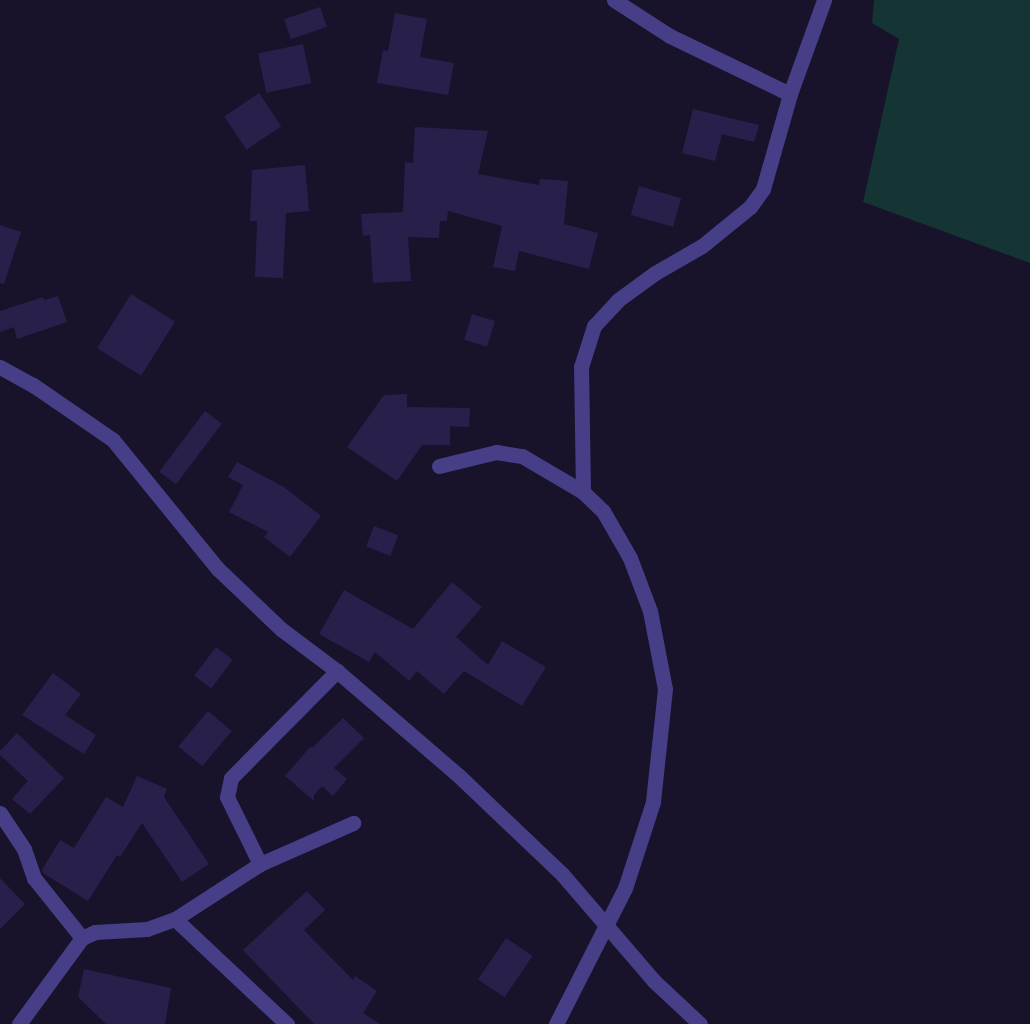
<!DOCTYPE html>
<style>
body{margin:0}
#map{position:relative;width:1030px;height:1024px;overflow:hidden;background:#18122a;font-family:"DM Sans",sans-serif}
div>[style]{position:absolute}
.green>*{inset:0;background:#153434}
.building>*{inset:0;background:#2a1f4b;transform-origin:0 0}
.street>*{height:15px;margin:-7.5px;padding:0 7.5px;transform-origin:7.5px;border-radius:7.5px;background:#463f87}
span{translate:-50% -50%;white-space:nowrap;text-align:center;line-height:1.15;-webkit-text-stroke:4.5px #18122a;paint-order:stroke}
</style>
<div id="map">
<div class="green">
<div style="clip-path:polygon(874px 0,1030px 0,1030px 263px,863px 202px,899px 39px,872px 23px)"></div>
</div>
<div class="building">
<div style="left:320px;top:7px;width:21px;height:38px;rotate:71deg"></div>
<div style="clip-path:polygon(395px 13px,427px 19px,420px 57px,454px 63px,448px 95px,377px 83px,383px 50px,388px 51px)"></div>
<div style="left:303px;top:44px;width:40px;height:46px;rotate:78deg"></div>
<div style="left:259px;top:93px;width:40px;height:42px;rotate:56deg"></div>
<div style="clip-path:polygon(693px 109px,759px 125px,754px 142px,722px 134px,715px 161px,682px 153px)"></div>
<div style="clip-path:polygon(415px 127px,488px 131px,478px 174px,539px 185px,540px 179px,568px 181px,564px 224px,598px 233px,589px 269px,519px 251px,515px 271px,493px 267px,502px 226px,448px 211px,447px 221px,440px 221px,439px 238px,408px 237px,411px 281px,373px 283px,370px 235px,363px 236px,361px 214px,403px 212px,405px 162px,413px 163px)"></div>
<div style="clip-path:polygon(305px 165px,309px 211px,286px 213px,283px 278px,255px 277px,257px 221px,250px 221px,252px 170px)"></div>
<div style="left:639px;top:186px;width:44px;height:30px;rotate:16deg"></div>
<div style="clip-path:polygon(0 225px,21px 232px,4px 284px,0 283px)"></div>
<div style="left:131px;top:294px;width:52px;height:64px;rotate:32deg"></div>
<div style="clip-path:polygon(58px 296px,67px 322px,17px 339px,14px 327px,0 332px,0 311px,43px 297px,44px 300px)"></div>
<div style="left:472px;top:314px;width:24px;height:27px;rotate:17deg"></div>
<div style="clip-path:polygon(407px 394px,407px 407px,470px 408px,469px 427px,450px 426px,450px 445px,422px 445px,397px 481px,347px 447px,384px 395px)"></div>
<div style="left:205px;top:411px;width:21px;height:76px;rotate:37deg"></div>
<div style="clip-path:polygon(237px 462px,284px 487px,321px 516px,290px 557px,264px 537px,268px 532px,229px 512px,243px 485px,228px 477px)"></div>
<div style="left:374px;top:526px;width:26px;height:22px;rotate:21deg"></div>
<div style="clip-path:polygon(452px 582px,482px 607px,456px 637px,488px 665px,502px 641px,546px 667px,522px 706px,464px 671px,444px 694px,417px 671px,409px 681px,375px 652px,369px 662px,319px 634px,344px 590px,413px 629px)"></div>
<div style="left:216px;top:647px;width:21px;height:36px;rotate:37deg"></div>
<div style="clip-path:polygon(53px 673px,81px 694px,65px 715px,96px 735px,84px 754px,22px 715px)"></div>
<div style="left:208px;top:711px;width:31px;height:46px;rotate:40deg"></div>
<div style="clip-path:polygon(343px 718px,364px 738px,334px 768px,347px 779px,333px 796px,322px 786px,314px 795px,314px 801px,285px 776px,310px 747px,312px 748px)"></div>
<div style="clip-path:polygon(17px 733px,64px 778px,30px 814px,12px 799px,28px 781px,0 755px,0 751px)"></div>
<div style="clip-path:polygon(137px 776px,167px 789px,164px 797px,209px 864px,182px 882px,142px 823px,120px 857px,117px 855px,88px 901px,43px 873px,42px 870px,60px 840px,74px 848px,106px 797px,123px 807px)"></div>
<div style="clip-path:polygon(0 878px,25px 904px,0 929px)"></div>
<div style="clip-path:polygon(307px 891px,325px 910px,304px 930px,353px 980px,355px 976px,377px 991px,363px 1013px,380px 1024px,314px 1024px,243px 950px)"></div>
<div style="left:506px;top:938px;width:32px;height:50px;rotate:34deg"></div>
<div style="clip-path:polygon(84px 969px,171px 988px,165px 1024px,106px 1024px,78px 997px)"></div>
</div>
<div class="street">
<div style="left:614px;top:0;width:67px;rotate:32.7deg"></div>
<div style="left:670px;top:36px;width:133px;rotate:25.8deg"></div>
<div style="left:0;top:367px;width:38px;rotate:29deg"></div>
<div style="left:33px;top:385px;width:97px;rotate:34.5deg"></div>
<div style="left:113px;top:440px;width:166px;rotate:50.9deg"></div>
<div style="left:218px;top:569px;width:87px;rotate:43.6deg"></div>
<div style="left:281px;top:629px;width:70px;rotate:36.9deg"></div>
<div style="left:337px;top:671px;width:160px;rotate:40.7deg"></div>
<div style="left:458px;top:775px;width:144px;rotate:43.6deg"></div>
<div style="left:562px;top:874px;width:141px;rotate:49.3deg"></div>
<div style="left:654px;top:981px;width:63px;rotate:43.1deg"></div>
<div style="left:439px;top:466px;width:59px;rotate:-13.8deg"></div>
<div style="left:496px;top:452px;width:26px;rotate:9deg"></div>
<div style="left:522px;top:456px;width:71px;rotate:30.5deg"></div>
<div style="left:583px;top:492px;width:28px;rotate:44deg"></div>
<div style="left:603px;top:511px;width:54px;rotate:60.1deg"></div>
<div style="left:630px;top:558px;width:57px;rotate:69.3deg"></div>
<div style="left:650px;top:611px;width:79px;rotate:79.1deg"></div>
<div style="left:665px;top:689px;width:114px;rotate:96.1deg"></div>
<div style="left:653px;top:802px;width:90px;rotate:108deg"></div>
<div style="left:625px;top:888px;width:153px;rotate:116.9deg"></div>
<div style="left:583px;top:492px;width:125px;rotate:-90.9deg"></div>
<div style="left:581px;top:367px;width:43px;rotate:-72.4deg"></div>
<div style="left:594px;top:326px;width:35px;rotate:-47deg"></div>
<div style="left:618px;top:300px;width:46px;rotate:-36.1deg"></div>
<div style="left:655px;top:273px;width:54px;rotate:-29.9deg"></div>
<div style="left:702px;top:246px;width:62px;rotate:-39.1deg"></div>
<div style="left:750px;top:207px;width:22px;rotate:-54deg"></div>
<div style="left:763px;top:189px;width:99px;rotate:-74.1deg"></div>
<div style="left:790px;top:94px;width:100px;rotate:-70.1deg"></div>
<div style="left:0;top:813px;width:43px;rotate:56.3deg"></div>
<div style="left:24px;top:849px;width:31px;rotate:71deg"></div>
<div style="left:34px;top:878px;width:77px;rotate:51.3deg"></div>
<div style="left:260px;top:864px;width:75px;rotate:-116.2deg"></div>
<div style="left:227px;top:797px;width:19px;rotate:-78deg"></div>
<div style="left:231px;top:778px;width:151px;rotate:-45.3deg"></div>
<div style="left:175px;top:919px;width:154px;rotate:43.2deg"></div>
<div style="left:19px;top:1024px;width:107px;rotate:-53.8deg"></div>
<div style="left:82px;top:938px;width:14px;rotate:-25deg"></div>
<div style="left:95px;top:932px;width:52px;rotate:-3.3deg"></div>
<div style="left:147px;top:929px;width:30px;rotate:-20deg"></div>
<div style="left:175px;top:919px;width:101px;rotate:-32.9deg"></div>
<div style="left:260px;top:864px;width:102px;rotate:-23.8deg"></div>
</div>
</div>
